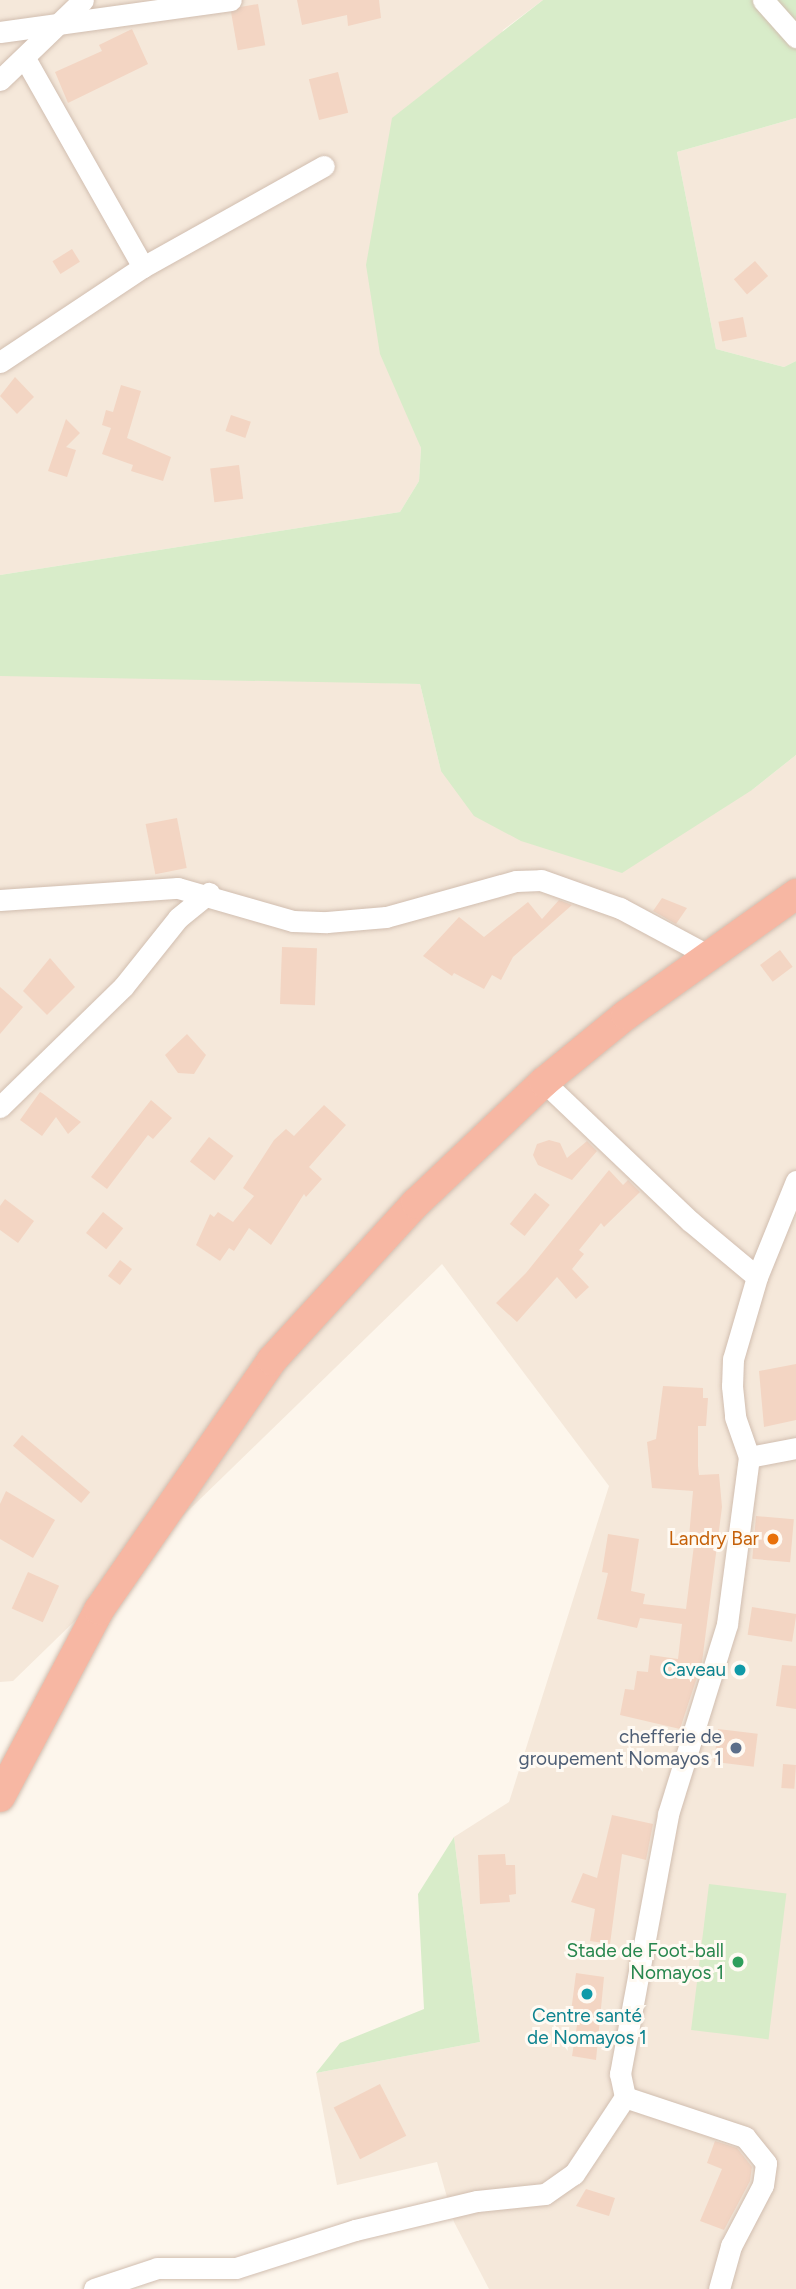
<!DOCTYPE html>
<meta charset="utf-8">
<style>
body{margin:0}
#map{position:relative;width:796px;height:2289px;overflow:hidden;background:#fdf6ec;font-family:Figtree,sans-serif}
div>[style]{position:absolute}
.residential>*{inset:0;background:#f5e8da}
.green>*{inset:0;background:#d8ecc9;transform-origin:0 0}
.building>*{inset:0;background:#f3d5c3;transform-origin:0 0}
.roads{filter:drop-shadow(0 0 2px #d1beb0) drop-shadow(0 0 2px #d1beb0)}
.minor>*{height:21px;margin:-10.5px;padding:0 10.5px;transform-origin:10.5px;border-radius:10.5px;background:#fff}
.highway>*{height:30px;margin:-15px;padding:0 15px;transform-origin:15px;border-radius:15px;background:#f7b7a3}
.dots>*{width:19px;height:19px;translate:-50% -50%;box-sizing:border-box;border:4px solid #fffaf3;border-radius:50%}
span{translate:-50% -50%;white-space:nowrap;text-align:center;line-height:1.15;-webkit-text-stroke:6px #fffaf3;paint-order:stroke}
.food-label{font-size:19px;color:#c56008}
.right{translate:-100% -50%;text-align:right}
.culture-label{font-size:19px;color:#0d838f}
.service-label{font-size:19px;color:#4e5e75}
.leisure-label{font-size:19px;color:#27864d}
</style>
<div id="map">
<div class="residential">
<div style="clip-path:polygon(0 0,543px 0,503px 30px,406px 405px,421px 448px,419px 481px,400px 512px,0 575px)"></div>
<div style="clip-path:polygon(796px 118px,796px 361px,784px 367px,716px 349px,677px 152px)"></div>
<div style="clip-path:polygon(94px 675px,420px 684px,441px 771px,752px 790px,796px 755px,796px 2289px,489px 2289px,454px 2222px,437px 2162px,337px 2185px,316px 2073px,480px 2042px,454px 1837px,509px 1802px,609px 1486px,442px 1264px,13px 1681px,0 1682px,0 676px)"></div>
</div>
<div class="green">
<div style="clip-path:polygon(543px 0,796px 0,796px 118px,677px 152px,716px 349px,784px 367px,796px 361px,796px 755px,752px 790px,622px 873px,521px 841px,474px 816px,441px 771px,420px 684px,0 676px,0 575px,400px 512px,419px 481px,421px 448px,380px 354px,366px 265px,392px 118px)"></div>
<div style="clip-path:polygon(454px 1837px,480px 2042px,316px 2073px,340px 2043px,424px 2009px,418px 1894px)"></div>
<div style="left:709px;top:1884px;width:78px;height:147px;rotate:7deg"></div>
</div>
<div class="building">
<div style="clip-path:polygon(297px 0,379px 0,381px 18px,348px 26px,347px 15px,302px 25px)"></div>
<div style="left:258px;top:4px;width:42px;height:28px;rotate:80deg"></div>
<div style="clip-path:polygon(132px 29px,148px 64px,68px 103px,55px 72px,102px 51px,99px 45px)"></div>
<div style="left:338px;top:72px;width:42px;height:30px;rotate:76deg"></div>
<div style="left:72px;top:249px;width:15px;height:23px;rotate:58deg"></div>
<div style="left:755px;top:261px;width:20px;height:28px;rotate:49deg"></div>
<div style="left:743px;top:317px;width:20px;height:25px;rotate:79deg"></div>
<div style="clip-path:polygon(15px 377px,34px 397px,17px 414px,0 396px)"></div>
<div style="clip-path:polygon(121px 385px,141px 391px,127px 438px,171px 457px,163px 481px,131px 471px,133px 465px,102px 454px,111px 428px,102px 425px,106px 410px,113px 412px)"></div>
<div style="left:231px;top:415px;width:21px;height:17px;rotate:19deg"></div>
<div style="clip-path:polygon(66px 419px,80px 433px,66px 447px,76px 450px,67px 477px,48px 471px)"></div>
<div style="left:239px;top:465px;width:34px;height:29px;rotate:83deg"></div>
<div style="left:177px;top:818px;width:51px;height:32px;rotate:79deg"></div>
<div style="clip-path:polygon(662px 898px,687px 908px,676px 924px,653px 911px)"></div>
<div style="clip-path:polygon(559px 900px,572px 905px,513px 957px,501px 980px,492px 975px,484px 989px,454px 973px,452px 976px,423px 956px,459px 917px,484px 937px,528px 902px,542px 919px)"></div>
<div style="left:282px;top:947px;width:35px;height:57px;rotate:2deg"></div>
<div style="left:780px;top:950px;width:21px;height:25px;rotate:53deg"></div>
<div style="clip-path:polygon(50px 958px,75px 987px,47px 1015px,23px 991px)"></div>
<div style="clip-path:polygon(0 987px,23px 1007px,0 1034px)"></div>
<div style="clip-path:polygon(187px 1034px,206px 1055px,194px 1074px,178px 1073px,165px 1055px)"></div>
<div style="clip-path:polygon(40px 1092px,42px 1093px,81px 1122px,68px 1134px,56px 1117px,42px 1136px,20px 1120px)"></div>
<div style="clip-path:polygon(151px 1100px,172px 1118px,153px 1139px,148px 1135px,107px 1189px,91px 1177px)"></div>
<div style="clip-path:polygon(324px 1105px,346px 1125px,309px 1167px,322px 1179px,306px 1197px,304px 1194px,271px 1245px,249px 1228px,234px 1251px,229px 1248px,220px 1261px,196px 1245px,210px 1214px,214px 1217px,218px 1212px,233px 1222px,254px 1196px,243px 1188px,274px 1140px,286px 1129px,294px 1136px)"></div>
<div style="left:209px;top:1137px;width:31px;height:31px;rotate:38deg"></div>
<div style="clip-path:polygon(549px 1140px,560px 1143px,567px 1158px,587px 1141px,597px 1151px,572px 1180px,538px 1165px,533px 1155px,537px 1144px)"></div>
<div style="clip-path:polygon(609px 1170px,623px 1185px,628px 1180px,640px 1192px,604px 1227px,601px 1223px,579px 1250px,584px 1254px,572px 1269px,589px 1287px,576px 1299px,557px 1277px,517px 1322px,496px 1303px,526px 1273px)"></div>
<div style="left:535px;top:1193px;width:19px;height:40px;rotate:39deg"></div>
<div style="clip-path:polygon(5px 1199px,34px 1221px,18px 1243px,0 1230px,0 1206px)"></div>
<div style="left:103px;top:1212px;width:26px;height:27px;rotate:39deg"></div>
<div style="left:120px;top:1260px;width:15px;height:20px;rotate:37deg"></div>
<div style="clip-path:polygon(796px 1364px,796px 1420px,764px 1427px,759px 1371px)"></div>
<div style="clip-path:polygon(663px 1386px,703px 1388px,703px 1398px,708px 1398px,706px 1426px,698px 1426px,698px 1466px,699px 1475px,719px 1474px,722px 1507px,702px 1662px,680px 1729px,620px 1715px,625px 1689px,634px 1690px,637px 1671px,648px 1672px,650px 1655px,678px 1659px,682px 1624px,640px 1618px,637px 1628px,597px 1619px,608px 1573px,602px 1572px,608px 1534px,639px 1539px,631px 1591px,645px 1594px,643px 1604px,686px 1609px,695px 1537px,689px 1537px,693px 1491px,652px 1488px,647px 1442px,656px 1439px)"></div>
<div style="left:22px;top:1435px;width:89px;height:14px;rotate:40deg"></div>
<div style="clip-path:polygon(6px 1491px,55px 1520px,33px 1558px,0 1539px,0 1504px)"></div>
<div style="left:756px;top:1516px;width:38px;height:43px;rotate:5deg"></div>
<div style="left:28px;top:1572px;width:34px;height:40px;rotate:24deg"></div>
<div style="left:752px;top:1607px;width:45px;height:28px;rotate:9deg"></div>
<div style="clip-path:polygon(782px 1665px,796px 1666px,796px 1709px,776px 1706px)"></div>
<div style="left:718px;top:1729px;width:40px;height:33px;rotate:7deg"></div>
<div style="left:783px;top:1764px;width:13px;height:24px;rotate:4deg"></div>
<div style="clip-path:polygon(612px 1815px,653px 1824px,646px 1860px,622px 1854px,610px 1944px,590px 1941px,595px 1909px,571px 1902px,583px 1873px,597px 1878px)"></div>
<div style="clip-path:polygon(505px 1854px,506px 1865px,515px 1865px,516px 1894px,509px 1895px,510px 1902px,480px 1904px,478px 1855px)"></div>
<div style="clip-path:polygon(576px 1973px,604px 1977px,596px 2060px,572px 2056px,579px 2013px,571px 2012px)"></div>
<div style="left:380px;top:2084px;width:58px;height:52px;rotate:63deg"></div>
<div style="clip-path:polygon(715px 2141px,737px 2148px,752px 2167px,750px 2181px,724px 2230px,700px 2221px,722px 2169px,707px 2163px)"></div>
<div style="clip-path:polygon(586px 2189px,615px 2198px,609px 2216px,576px 2206px)"></div>
</div>
<div class="roads">
<div class="minor">
<div style="left:763px;top:0;width:50px;rotate:48.3deg"></div>
<div style="left:0;top:32px;width:233px;rotate:-7.9deg"></div>
<div style="left:0;top:80px;width:115px;rotate:-43.9deg"></div>
<div style="left:143px;top:267px;width:207px;rotate:-29.2deg"></div>
<div style="left:0;top:362px;width:172px;rotate:-33.6deg"></div>
<div style="left:143px;top:267px;width:241px;rotate:-119.5deg"></div>
<div style="left:0;top:900px;width:178px;rotate:-3.9deg"></div>
<div style="left:178px;top:888px;width:120px;rotate:16deg"></div>
<div style="left:293px;top:921px;width:34px;rotate:2deg"></div>
<div style="left:327px;top:922px;width:59px;rotate:-4.8deg"></div>
<div style="left:386px;top:917px;width:135px;rotate:-15.5deg"></div>
<div style="left:516px;top:881px;width:25px;rotate:-2deg"></div>
<div style="left:541px;top:880px;width:84px;rotate:19.5deg"></div>
<div style="left:620px;top:908px;width:101px;rotate:28.3deg"></div>
<div style="left:544px;top:1082px;width:202px;rotate:43.6deg"></div>
<div style="left:690px;top:1221px;width:87px;rotate:39.9deg"></div>
<div style="left:0;top:1107px;width:172px;rotate:-44.3deg"></div>
<div style="left:123px;top:987px;width:88px;rotate:-51.4deg"></div>
<div style="left:178px;top:918px;width:40px;rotate:-39deg"></div>
<div style="left:796px;top:1181px;width:104px;rotate:112.1deg"></div>
<div style="left:757px;top:1277px;width:85px;rotate:106.3deg"></div>
<div style="left:733px;top:1359px;width:27px;rotate:92deg"></div>
<div style="left:732px;top:1386px;width:31px;rotate:84deg"></div>
<div style="left:735px;top:1417px;width:42px;rotate:70.7deg"></div>
<div style="left:749px;top:1457px;width:48px;rotate:-10.8deg"></div>
<div style="left:94px;top:2289px;width:66px;rotate:-18.4deg"></div>
<div style="left:157px;top:2268px;width:79px"></div>
<div style="left:236px;top:2268px;width:125px;rotate:-17.7deg"></div>
<div style="left:355px;top:2230px;width:125px;rotate:-13.4deg"></div>
<div style="left:477px;top:2201px;width:68px;rotate:-5.9deg"></div>
<div style="left:545px;top:2194px;width:35px;rotate:-35deg"></div>
<div style="left:574px;top:2174px;width:92px;rotate:-56.5deg"></div>
<div style="left:719px;top:2289px;width:45px;rotate:-74.4deg"></div>
<div style="left:731px;top:2246px;width:69px;rotate:-62.3deg"></div>
<div style="left:763px;top:2185px;width:22px;rotate:-82deg"></div>
<div style="left:766px;top:2163px;width:33px;rotate:-129deg"></div>
<div style="left:745px;top:2137px;width:126px;rotate:-161.6deg"></div>
<div style="left:625px;top:2097px;width:24px;rotate:-102deg"></div>
<div style="left:620px;top:2074px;width:264px;rotate:-79.5deg"></div>
<div style="left:668px;top:1814px;width:199px;rotate:-72.7deg"></div>
<div style="left:727px;top:1624px;width:168px;rotate:-82.5deg"></div>
</div>
<div class="highway">
<div style="left:0;top:1797px;width:212px;rotate:-62.1deg"></div>
<div style="left:99px;top:1610px;width:304px;rotate:-55.3deg"></div>
<div style="left:272px;top:1360px;width:213px;rotate:-47.5deg"></div>
<div style="left:416px;top:1203px;width:176px;rotate:-43.4deg"></div>
<div style="left:544px;top:1082px;width:106px;rotate:-39.3deg"></div>
<div style="left:626px;top:1015px;width:209px;rotate:-35.4deg"></div>
</div>
</div>
<div class="dots">
<div style="left:773px;top:1539px;background:#e8710a"></div>
<div style="left:740px;top:1670px;background:#0f9aa8"></div>
<div style="left:736px;top:1748px;background:#5c6f8a"></div>
<div style="left:738px;top:1962px;background:#2e9e5b"></div>
<div style="left:587px;top:1994px;background:#0f9aa8"></div>
</div>
<div class="food-label">
<span class="right" style="left:759px;top:1539px">Landry Bar</span>
</div>
<div class="culture-label">
<span class="right" style="left:726px;top:1670px">Caveau</span>
<span style="left:587px;top:2027px">Centre santé<br>de Nomayos 1</span>
</div>
<div class="service-label">
<span class="right" style="left:722px;top:1748px">chefferie de<br>groupement Nomayos 1</span>
</div>
<div class="leisure-label">
<span class="right" style="left:724px;top:1962px">Stade de Foot-ball<br>Nomayos 1</span>
</div>
</div>
